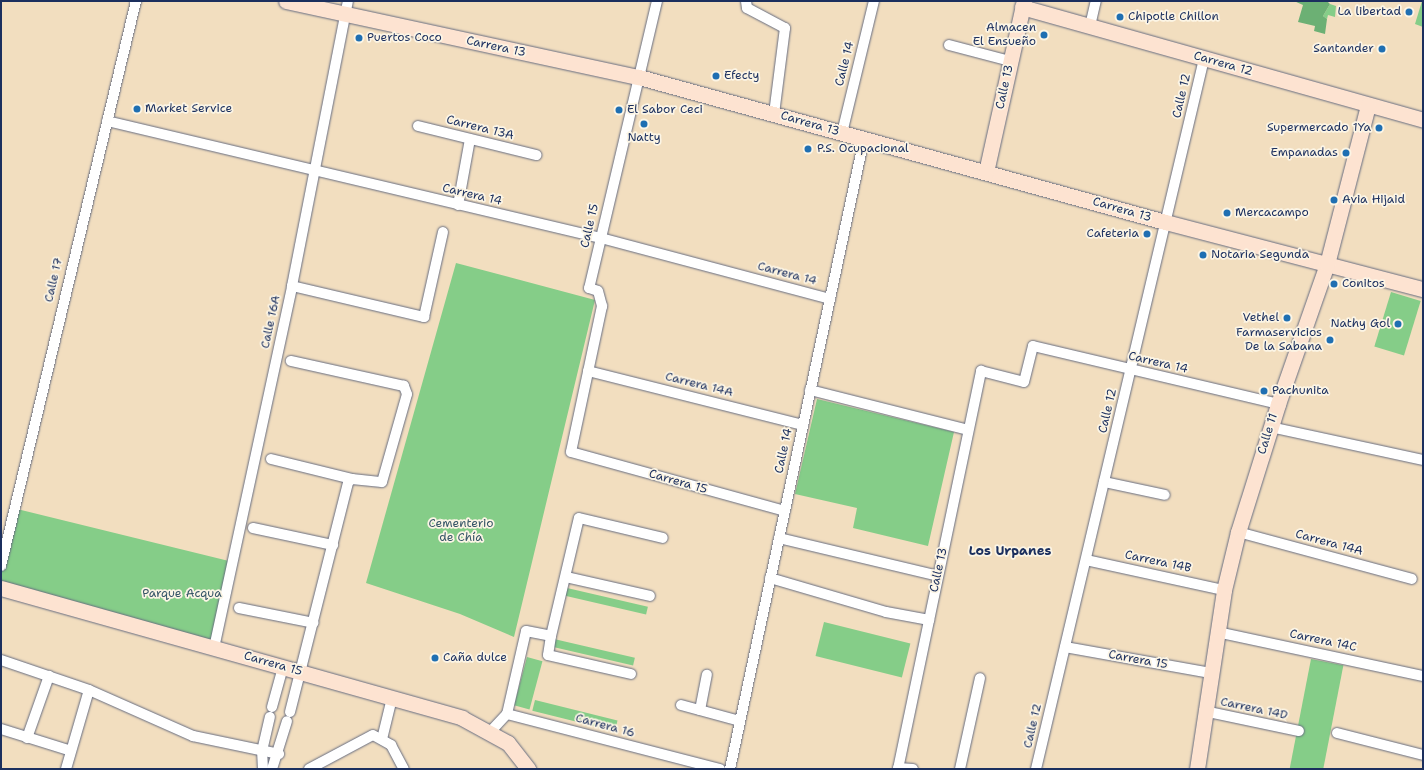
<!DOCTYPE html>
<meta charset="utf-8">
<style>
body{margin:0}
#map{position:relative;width:1424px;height:770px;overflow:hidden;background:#f2debf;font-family:"Shantell Sans",sans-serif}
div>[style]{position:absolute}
.green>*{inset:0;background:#85cd88;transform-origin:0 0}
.forest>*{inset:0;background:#6cb074}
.roads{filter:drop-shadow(0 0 1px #666c80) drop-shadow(0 0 1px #666c80)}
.street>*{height:10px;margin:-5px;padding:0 5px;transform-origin:5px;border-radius:5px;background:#fff}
.secondary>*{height:15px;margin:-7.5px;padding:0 7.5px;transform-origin:7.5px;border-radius:7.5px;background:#fde3d1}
.dots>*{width:11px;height:11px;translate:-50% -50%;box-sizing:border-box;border:2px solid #fcf5e5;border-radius:50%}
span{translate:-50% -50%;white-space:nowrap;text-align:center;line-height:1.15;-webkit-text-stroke:3.5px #fcf5e5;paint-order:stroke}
.poi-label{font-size:12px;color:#1b2f5e}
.right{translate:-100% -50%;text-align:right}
.left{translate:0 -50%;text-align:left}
.street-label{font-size:12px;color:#1b2f5e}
.park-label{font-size:12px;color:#365668}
.neighbourhood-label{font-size:13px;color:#1b2f5e;font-weight:700}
.frame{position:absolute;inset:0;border:2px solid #1b2f5e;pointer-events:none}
</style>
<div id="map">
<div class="green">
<div style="clip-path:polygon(1422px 1px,1423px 1px,1423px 27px,1415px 24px)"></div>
<div style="clip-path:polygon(1330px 4px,1336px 6px,1335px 17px,1328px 15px,1327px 19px,1323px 16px)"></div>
<div style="clip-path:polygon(456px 263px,595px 300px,514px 637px,460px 614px,366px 583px)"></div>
<div style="left:1391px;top:292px;width:31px;height:57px;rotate:17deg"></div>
<div style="clip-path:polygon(817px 399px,954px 432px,928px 546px,853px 528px,857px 508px,795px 494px)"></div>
<div style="clip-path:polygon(13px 508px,233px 562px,214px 648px,1px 588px,1px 566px)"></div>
<div style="left:567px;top:588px;width:83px;height:8px;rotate:13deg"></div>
<div style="left:824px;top:622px;width:89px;height:35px;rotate:14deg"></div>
<div style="left:554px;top:639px;width:83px;height:8px;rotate:13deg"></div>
<div style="left:527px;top:657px;width:16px;height:50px;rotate:15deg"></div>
<div style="left:1311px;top:659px;width:33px;height:112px;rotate:11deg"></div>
<div style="left:535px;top:700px;width:85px;height:11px;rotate:14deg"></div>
</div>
<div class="forest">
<div style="clip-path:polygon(1327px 1px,1330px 4px,1323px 16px,1327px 19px,1325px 34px,1314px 31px,1315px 26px,1298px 22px,1303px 5px,1294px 1px)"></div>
</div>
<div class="roads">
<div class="street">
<div style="left:657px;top:1px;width:295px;rotate:103.3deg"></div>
<div style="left:589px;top:288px;width:9px;rotate:18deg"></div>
<div style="left:598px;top:291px;width:16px;rotate:75deg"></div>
<div style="left:602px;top:306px;width:149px;rotate:102deg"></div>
<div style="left:571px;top:452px;width:222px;rotate:15.4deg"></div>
<div style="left:746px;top:1px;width:7px;rotate:82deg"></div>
<div style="left:747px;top:8px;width:43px;rotate:27.8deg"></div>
<div style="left:785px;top:28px;width:87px;rotate:97.3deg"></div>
<div style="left:1090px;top:26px;width:26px;rotate:-77deg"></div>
<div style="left:949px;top:45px;width:63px;rotate:14.7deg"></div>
<div style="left:107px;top:121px;width:508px;rotate:13.32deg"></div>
<div style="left:601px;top:238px;width:237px;rotate:14.9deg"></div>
<div style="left:418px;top:126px;width:122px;rotate:13.8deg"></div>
<div style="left:842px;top:133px;width:136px;rotate:-76.4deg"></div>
<div style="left:458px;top:205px;width:67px;rotate:-79.7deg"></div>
<div style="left:292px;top:286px;width:136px;rotate:13.2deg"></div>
<div style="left:424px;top:317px;width:87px;rotate:-77.4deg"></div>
<div style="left:588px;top:371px;width:222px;rotate:14.1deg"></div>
<div style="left:810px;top:390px;width:163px;rotate:14.2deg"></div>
<div style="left:1270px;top:427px;width:157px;rotate:12.2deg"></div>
<div style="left:271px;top:459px;width:83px;rotate:13.9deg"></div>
<div style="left:352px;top:479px;width:30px;rotate:6deg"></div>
<div style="left:382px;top:482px;width:91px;rotate:-74.1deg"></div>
<div style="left:407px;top:394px;width:9px;rotate:-111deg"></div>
<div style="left:404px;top:386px;width:116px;rotate:-167.5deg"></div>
<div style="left:1104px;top:482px;width:62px;rotate:12deg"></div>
<div style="left:253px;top:528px;width:82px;rotate:12deg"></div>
<div style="left:1238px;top:532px;width:180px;rotate:15.1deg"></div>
<div style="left:779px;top:538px;width:163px;rotate:13.4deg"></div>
<div style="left:1086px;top:560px;width:141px;rotate:12.3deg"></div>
<div style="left:1px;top:566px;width:581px;rotate:-76.56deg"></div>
<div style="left:566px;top:577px;width:86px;rotate:12.7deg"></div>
<div style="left:770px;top:578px;width:121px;rotate:16.3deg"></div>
<div style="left:886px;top:612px;width:44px;rotate:10.5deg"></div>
<div style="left:239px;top:608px;width:76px;rotate:11.3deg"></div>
<div style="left:1217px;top:632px;width:211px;rotate:12.1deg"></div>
<div style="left:1065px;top:647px;width:148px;rotate:10.1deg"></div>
<div style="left:214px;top:648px;width:370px;rotate:-77.8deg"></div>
<div style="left:292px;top:286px;width:290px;rotate:-78.9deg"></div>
<div style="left:1px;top:660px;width:93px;rotate:18.8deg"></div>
<div style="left:89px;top:690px;width:114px;rotate:23.9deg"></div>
<div style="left:193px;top:736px;width:88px;rotate:11.8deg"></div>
<div style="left:631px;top:674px;width:85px;rotate:-167.1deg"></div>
<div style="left:548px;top:655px;width:19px;rotate:-81deg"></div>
<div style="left:551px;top:636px;width:121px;rotate:-76.7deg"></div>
<div style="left:579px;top:518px;width:86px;rotate:13.4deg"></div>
<div style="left:681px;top:705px;width:61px;rotate:15.2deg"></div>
<div style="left:272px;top:707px;width:41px;rotate:-74.6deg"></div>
<div style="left:700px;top:710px;width:36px;rotate:-79deg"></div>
<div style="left:1204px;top:711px;width:97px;rotate:11.9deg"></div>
<div style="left:290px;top:712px;width:237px;rotate:-75.8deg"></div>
<div style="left:348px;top:482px;width:5px;rotate:-37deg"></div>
<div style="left:507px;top:714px;width:220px;rotate:14.5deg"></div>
<div style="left:507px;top:714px;width:85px;rotate:-77.1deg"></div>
<div style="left:526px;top:631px;width:25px;rotate:11deg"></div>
<div style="left:1px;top:729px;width:73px;rotate:17.4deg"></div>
<div style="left:491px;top:731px;width:23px;rotate:-47deg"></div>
<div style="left:1337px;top:733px;width:89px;rotate:14.3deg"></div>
<div style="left:27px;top:738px;width:66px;rotate:-70.5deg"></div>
<div style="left:382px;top:739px;width:42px;rotate:-76.3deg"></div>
<div style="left:898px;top:768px;width:15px;rotate:4deg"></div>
<div style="left:66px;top:769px;width:82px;rotate:-73.8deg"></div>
<div style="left:263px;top:769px;width:18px;rotate:-93deg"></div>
<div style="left:262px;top:751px;width:35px;rotate:-77deg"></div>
<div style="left:272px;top:769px;width:50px;rotate:-72.6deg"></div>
<div style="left:309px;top:769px;width:72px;rotate:-28deg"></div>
<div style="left:373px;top:735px;width:21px;rotate:29deg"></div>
<div style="left:391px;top:745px;width:27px;rotate:62deg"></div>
<div style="left:730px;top:769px;width:644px;rotate:-77.99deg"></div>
<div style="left:898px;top:769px;width:407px;rotate:-78.2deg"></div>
<div style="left:981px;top:371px;width:44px;rotate:14.3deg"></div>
<div style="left:1024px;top:382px;width:37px;rotate:-76deg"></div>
<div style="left:1033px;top:346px;width:252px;rotate:13.3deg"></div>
<div style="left:960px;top:769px;width:93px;rotate:-77.6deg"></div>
<div style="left:1036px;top:769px;width:730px;rotate:-76.69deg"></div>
</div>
<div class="secondary">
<div style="left:286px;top:1px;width:361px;rotate:12.2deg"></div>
<div style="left:639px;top:77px;width:546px;rotate:15.41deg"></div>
<div style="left:1165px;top:222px;width:267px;rotate:14.6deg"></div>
<div style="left:1022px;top:7px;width:417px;rotate:15.7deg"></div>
<div style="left:986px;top:172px;width:175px;rotate:-77.5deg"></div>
<div style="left:1px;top:588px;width:479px;rotate:15.7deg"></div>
<div style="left:462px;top:718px;width:52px;rotate:28.5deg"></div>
<div style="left:508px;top:743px;width:33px;rotate:52deg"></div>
<div style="left:1197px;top:769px;width:181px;rotate:-81.4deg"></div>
<div style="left:1224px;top:590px;width:60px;rotate:-76.4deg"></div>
<div style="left:1238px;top:532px;width:134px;rotate:-72.6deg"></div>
<div style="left:1278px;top:404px;width:148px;rotate:-70.7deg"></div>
<div style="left:1327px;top:264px;width:164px;rotate:-75.5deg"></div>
</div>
</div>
<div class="dots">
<div style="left:1409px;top:12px;background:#1f6fb2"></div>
<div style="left:1120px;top:17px;background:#1f6fb2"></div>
<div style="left:1044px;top:35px;background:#1f6fb2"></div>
<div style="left:359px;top:38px;background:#1f6fb2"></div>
<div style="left:1382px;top:49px;background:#1f6fb2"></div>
<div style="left:716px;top:76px;background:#1f6fb2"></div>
<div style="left:137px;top:109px;background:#1f6fb2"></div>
<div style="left:619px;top:110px;background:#1f6fb2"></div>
<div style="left:644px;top:124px;background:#1f6fb2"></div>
<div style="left:1379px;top:128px;background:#1f6fb2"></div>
<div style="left:808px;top:149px;background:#1f6fb2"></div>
<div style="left:1346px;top:153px;background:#1f6fb2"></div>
<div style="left:1334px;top:200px;background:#1f6fb2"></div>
<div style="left:1227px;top:213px;background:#1f6fb2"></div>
<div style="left:1147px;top:234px;background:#1f6fb2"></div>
<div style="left:1203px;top:255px;background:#1f6fb2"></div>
<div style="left:1334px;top:284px;background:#1f6fb2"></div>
<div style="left:1287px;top:318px;background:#1f6fb2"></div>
<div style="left:1398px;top:324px;background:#1f6fb2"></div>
<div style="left:1330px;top:340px;background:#1f6fb2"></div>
<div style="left:1264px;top:391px;background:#1f6fb2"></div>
<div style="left:435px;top:658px;background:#1f6fb2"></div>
</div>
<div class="poi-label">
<span class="right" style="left:1401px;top:12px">La libertad</span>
<span class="left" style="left:1128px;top:17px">Chipotle Chillon</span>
<span class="right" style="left:1036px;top:35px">Almacen<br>El Ensueño</span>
<span class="left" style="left:367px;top:38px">Puertos Coco</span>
<span class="right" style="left:1374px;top:49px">Santander</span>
<span class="left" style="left:724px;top:76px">Efecty</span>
<span class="left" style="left:145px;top:109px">Market Service</span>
<span class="left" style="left:627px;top:110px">El Sabor Ceci</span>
<span class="right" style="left:1371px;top:128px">Supermercado 1Ya</span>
<span style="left:644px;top:138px">Natty</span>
<span class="left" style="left:817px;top:149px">P.S. Ocupacional</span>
<span class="right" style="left:1338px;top:153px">Empanadas</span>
<span class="left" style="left:1342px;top:200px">Avia Hijaid</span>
<span class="left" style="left:1235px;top:213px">Mercacampo</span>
<span class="right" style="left:1139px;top:234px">Cafeteria</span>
<span class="left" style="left:1211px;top:255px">Notaria Segunda</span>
<span class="left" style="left:1342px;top:284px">Conitos</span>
<span class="right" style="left:1279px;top:318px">Vethel</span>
<span class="right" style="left:1390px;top:324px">Nathy Gol</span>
<span class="right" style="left:1322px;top:340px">Farmaservicios<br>De la Sabana</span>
<span class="left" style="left:1272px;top:391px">Pachunita</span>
<span class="left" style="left:443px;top:658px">Caña dulce</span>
</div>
<div class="street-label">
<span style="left:496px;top:47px;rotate:12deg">Carrera 13</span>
<span style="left:845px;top:64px;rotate:-76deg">Calle 14</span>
<span style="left:1223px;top:64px;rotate:16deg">Carrera 12</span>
<span style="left:1005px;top:87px;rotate:-78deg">Calle 13</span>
<span style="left:1182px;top:96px;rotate:-77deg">Calle 12</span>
<span style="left:810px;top:124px;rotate:16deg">Carrera 13</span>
<span style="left:480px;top:128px;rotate:14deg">Carrera 13A</span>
<span style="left:472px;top:195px;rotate:13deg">Carrera 14</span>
<span style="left:1122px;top:210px;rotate:16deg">Carrera 13</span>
<span style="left:590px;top:226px;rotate:-77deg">Calle 15</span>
<span style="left:787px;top:274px;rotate:15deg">Carrera 14</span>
<span style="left:54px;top:280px;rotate:-77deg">Calle 17</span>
<span style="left:271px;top:322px;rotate:-78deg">Calle 16A</span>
<span style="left:1158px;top:363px;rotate:13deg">Carrera 14</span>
<span style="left:699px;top:385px;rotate:14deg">Carrera 14A</span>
<span style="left:1108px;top:411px;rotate:-77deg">Calle 12</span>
<span style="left:1268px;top:434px;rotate:-73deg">Calle 11</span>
<span style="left:784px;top:451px;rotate:-78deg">Calle 14</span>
<span style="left:678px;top:482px;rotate:16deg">Carrera 15</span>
<span style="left:1329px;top:543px;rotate:15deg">Carrera 14A</span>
<span style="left:1158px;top:562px;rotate:12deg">Carrera 14B</span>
<span style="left:939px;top:570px;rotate:-78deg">Calle 13</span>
<span style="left:1323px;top:641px;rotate:12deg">Carrera 14C</span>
<span style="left:1138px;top:660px;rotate:10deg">Carrera 15</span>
<span style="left:273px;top:664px;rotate:16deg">Carrera 15</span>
<span style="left:1254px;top:709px;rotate:12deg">Carrera 14D</span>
<span style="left:605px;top:726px;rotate:15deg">Carrera 16</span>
<span style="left:1033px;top:726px;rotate:-77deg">Calle 12</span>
</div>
<div class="park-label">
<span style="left:461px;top:531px">Cementerio<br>de Chía</span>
<span style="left:182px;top:594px">Parque Acqua</span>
</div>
<div class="neighbourhood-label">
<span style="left:1010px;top:551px">Los Urpanes</span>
</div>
<div class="frame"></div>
</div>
